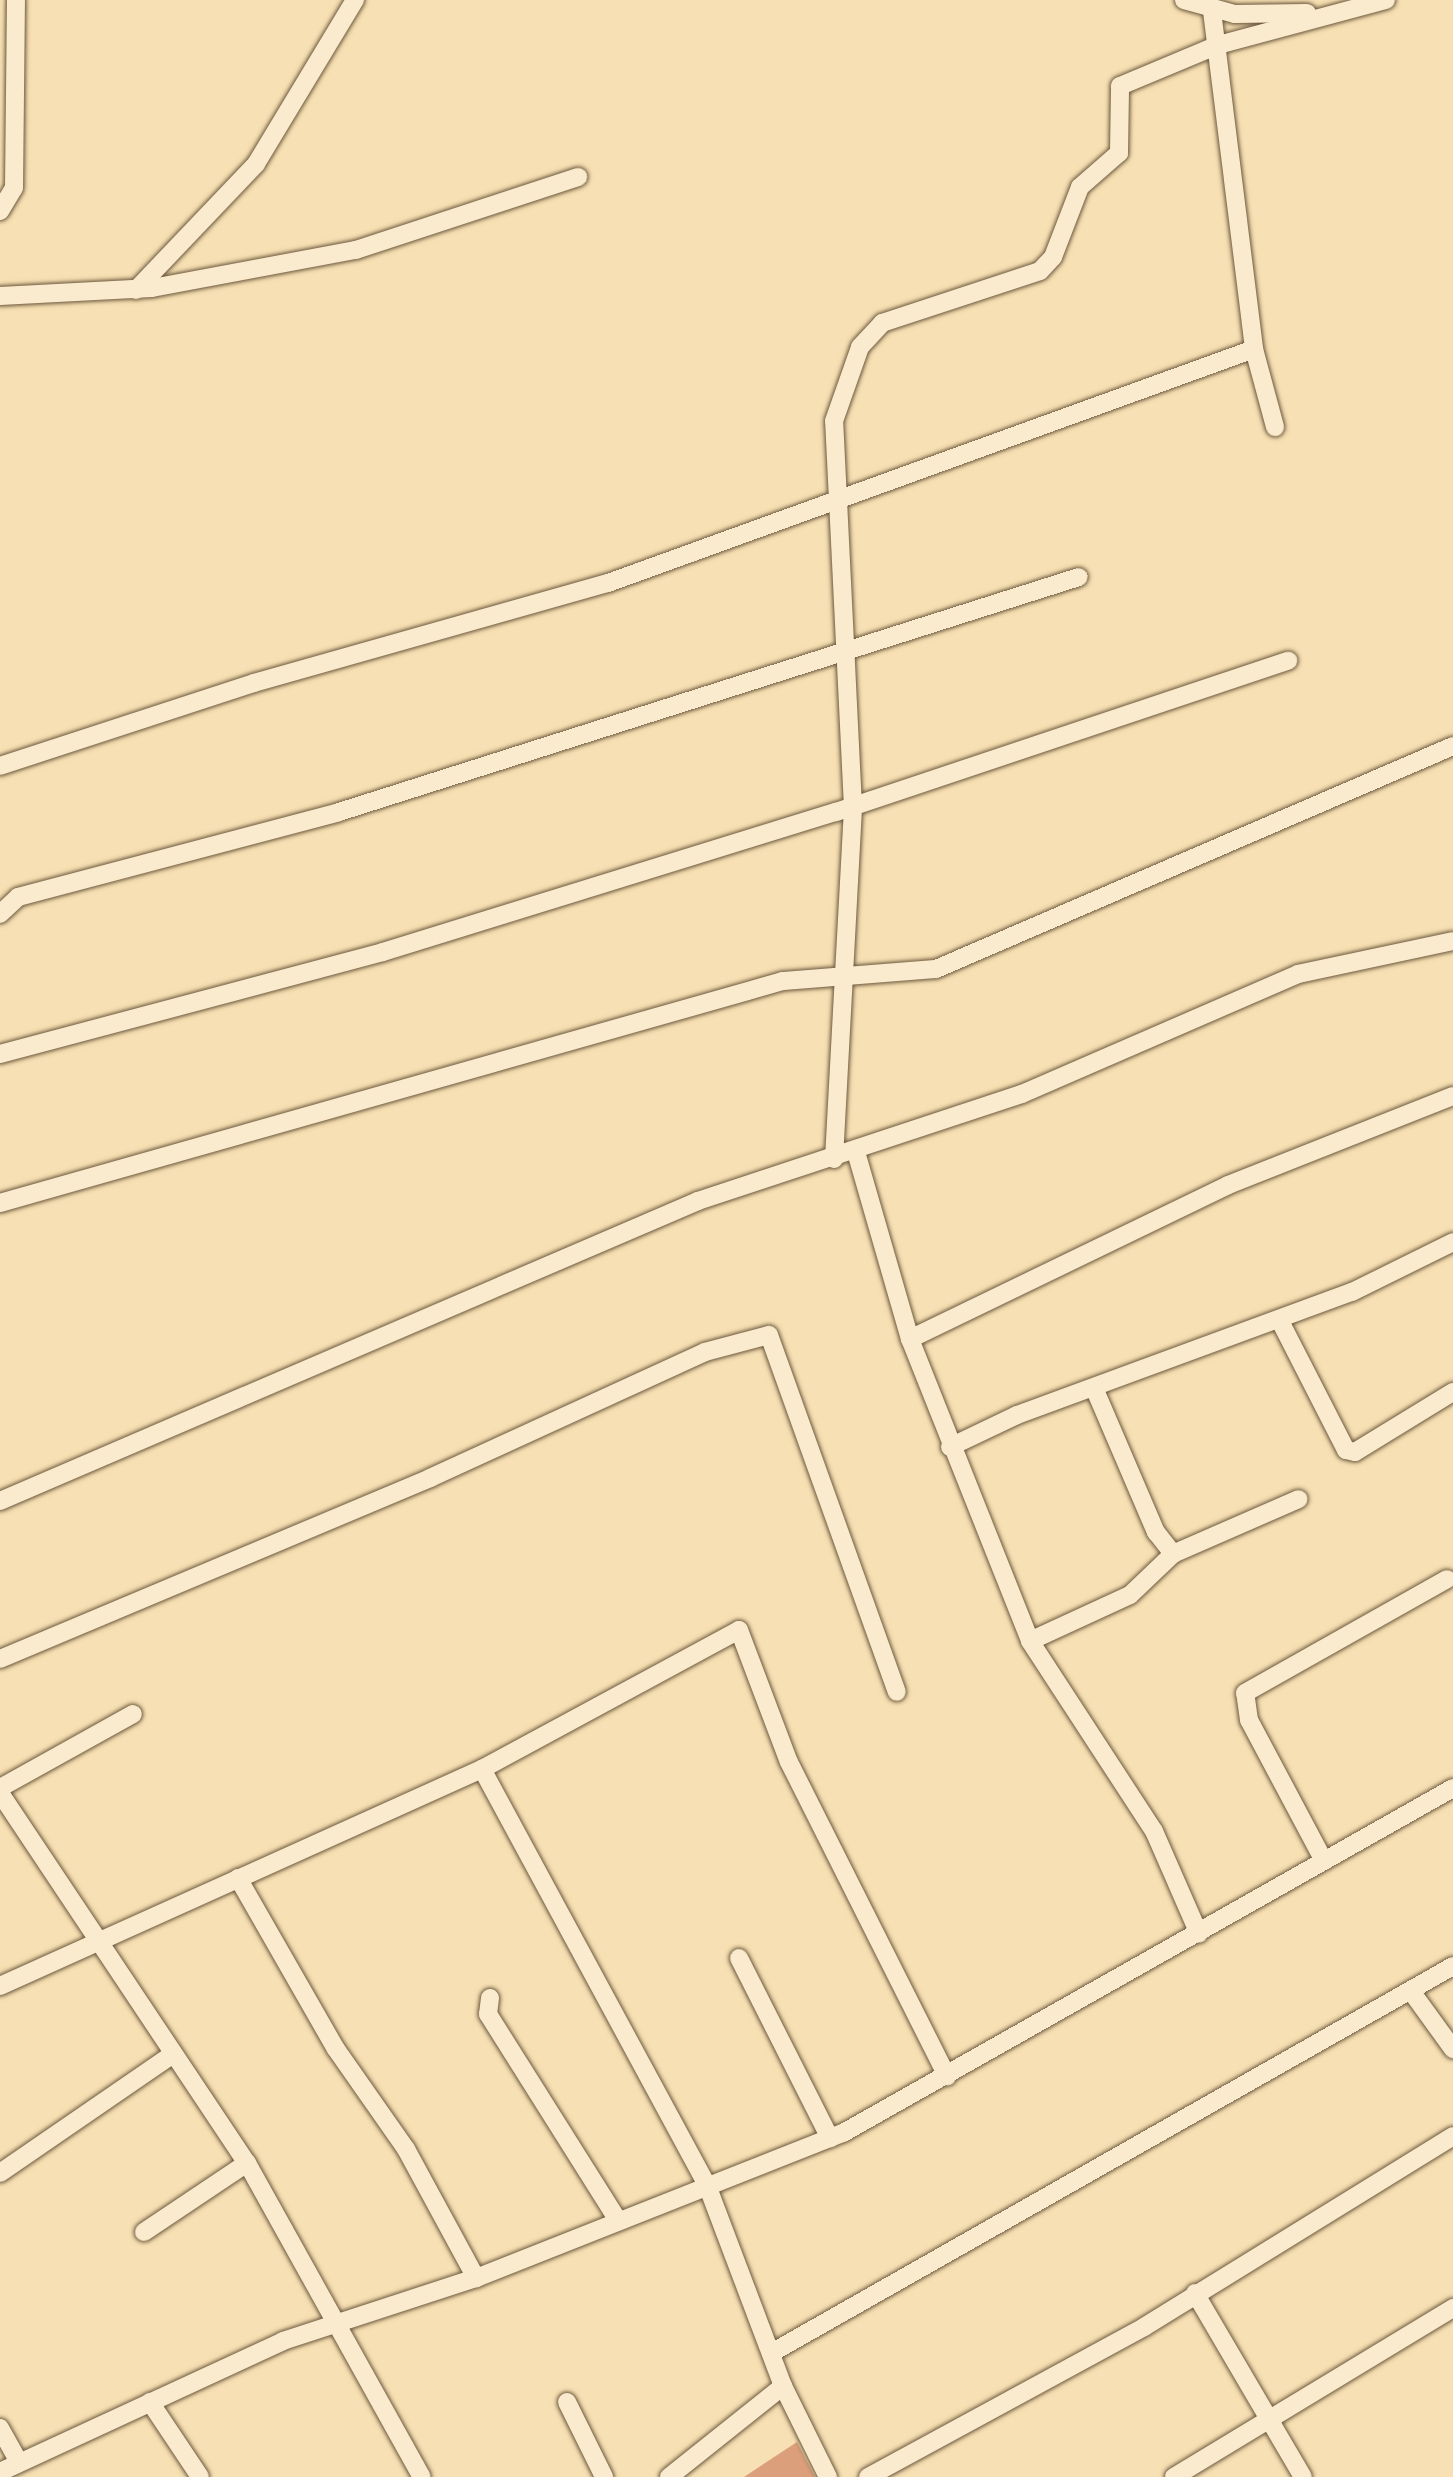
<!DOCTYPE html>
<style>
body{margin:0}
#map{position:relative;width:1453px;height:2477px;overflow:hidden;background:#f7e0b3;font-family:"Libre Bodoni",serif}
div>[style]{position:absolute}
.building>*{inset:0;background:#db9f7b}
.roads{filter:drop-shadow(0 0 2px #6c583d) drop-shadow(0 0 2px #6c583d)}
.minor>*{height:18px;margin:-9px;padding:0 9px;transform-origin:9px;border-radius:9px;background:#faebce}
span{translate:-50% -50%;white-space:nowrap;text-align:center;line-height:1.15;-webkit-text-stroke:8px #faebce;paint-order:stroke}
</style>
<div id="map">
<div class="building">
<div style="clip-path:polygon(797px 2442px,815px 2477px,744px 2477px)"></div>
</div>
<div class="roads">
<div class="minor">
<div style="left:1184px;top:0;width:53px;rotate:15.4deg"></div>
<div style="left:1235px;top:14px;width:72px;rotate:-0.8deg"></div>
<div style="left:1212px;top:11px;width:341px;rotate:82.9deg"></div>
<div style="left:1254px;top:349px;width:81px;rotate:74.9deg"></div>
<div style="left:0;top:211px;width:27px;rotate:-59deg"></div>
<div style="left:14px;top:188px;width:188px;rotate:-89.4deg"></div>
<div style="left:136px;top:290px;width:174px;rotate:-46.4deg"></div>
<div style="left:256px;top:164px;width:192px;rotate:-58.9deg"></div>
<div style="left:0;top:296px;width:152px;rotate:-3deg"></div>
<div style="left:152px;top:288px;width:208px;rotate:-10.6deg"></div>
<div style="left:356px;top:250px;width:234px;rotate:-18.2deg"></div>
<div style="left:0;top:766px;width:267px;rotate:-18.1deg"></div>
<div style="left:254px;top:683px;width:368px;rotate:-15.8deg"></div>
<div style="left:608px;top:583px;width:687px;rotate:-19.91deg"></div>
<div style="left:0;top:914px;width:25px;rotate:-43deg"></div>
<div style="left:18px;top:897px;width:332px;rotate:-14.8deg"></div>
<div style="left:339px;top:812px;width:776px;rotate:-17.62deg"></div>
<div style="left:0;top:1054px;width:396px;rotate:-14.9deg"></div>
<div style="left:383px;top:952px;width:474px;rotate:-17.2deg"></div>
<div style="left:836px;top:812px;width:477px;rotate:-18.5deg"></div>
<div style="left:856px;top:1152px;width:195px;rotate:73.9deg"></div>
<div style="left:910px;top:1339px;width:325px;rotate:68.3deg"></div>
<div style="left:1030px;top:1641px;width:227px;rotate:56.9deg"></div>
<div style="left:1154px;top:1831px;width:112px;rotate:66.4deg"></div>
<div style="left:834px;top:1159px;width:353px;rotate:-86.9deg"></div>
<div style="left:853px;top:807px;width:386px;rotate:-92.8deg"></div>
<div style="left:834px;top:421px;width:78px;rotate:-70.6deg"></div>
<div style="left:860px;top:347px;width:33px;rotate:-47deg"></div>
<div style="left:882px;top:323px;width:166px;rotate:-18.2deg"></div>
<div style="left:1040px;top:271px;width:19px;rotate:-47deg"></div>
<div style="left:1053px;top:257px;width:75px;rotate:-68.9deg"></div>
<div style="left:1080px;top:187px;width:52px;rotate:-41.1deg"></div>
<div style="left:1119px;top:153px;width:67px;rotate:-89.1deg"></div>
<div style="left:1120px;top:86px;width:106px;rotate:-22.7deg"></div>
<div style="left:1218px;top:45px;width:174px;rotate:-15deg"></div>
<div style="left:0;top:1203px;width:814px;rotate:-15.83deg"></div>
<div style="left:783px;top:981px;width:153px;rotate:-4.5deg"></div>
<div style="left:936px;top:969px;width:563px;rotate:-23.33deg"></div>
<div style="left:1280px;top:1321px;width:145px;rotate:62.9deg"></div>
<div style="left:1346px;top:1450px;width:9px;rotate:13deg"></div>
<div style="left:1355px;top:1452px;width:115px;rotate:-31.5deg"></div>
<div style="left:910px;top:1339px;width:353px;rotate:-25.8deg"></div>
<div style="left:1228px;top:1185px;width:242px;rotate:-21.6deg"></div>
<div style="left:1095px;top:1390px;width:155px;rotate:66.8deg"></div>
<div style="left:1156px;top:1532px;width:28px;rotate:52deg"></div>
<div style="left:950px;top:1447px;width:74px;rotate:-25.5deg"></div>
<div style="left:1017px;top:1415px;width:357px;rotate:-20.2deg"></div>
<div style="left:1352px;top:1292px;width:113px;rotate:-26.3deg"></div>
<div style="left:0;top:1501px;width:760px;rotate:-23.26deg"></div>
<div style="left:698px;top:1201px;width:341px;rotate:-18.3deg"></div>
<div style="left:1022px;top:1094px;width:301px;rotate:-23.5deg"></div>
<div style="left:1298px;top:974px;width:158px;rotate:-12deg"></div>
<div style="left:1030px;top:1641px;width:110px;rotate:-24.7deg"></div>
<div style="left:1130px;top:1595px;width:59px;rotate:-43.6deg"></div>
<div style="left:1173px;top:1554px;width:137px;rotate:-23.6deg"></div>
<div style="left:0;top:1659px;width:467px;rotate:-22.8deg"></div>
<div style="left:430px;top:1478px;width:302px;rotate:-24.6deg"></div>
<div style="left:705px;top:1352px;width:66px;rotate:-14.9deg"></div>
<div style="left:769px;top:1335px;width:379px;rotate:70.3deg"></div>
<div style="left:482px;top:1769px;width:473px;rotate:61.6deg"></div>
<div style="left:707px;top:2185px;width:215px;rotate:69.3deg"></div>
<div style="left:783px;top:2386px;width:102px;rotate:63.7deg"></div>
<div style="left:0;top:1788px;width:152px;rotate:-29.1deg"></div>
<div style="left:0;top:1793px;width:445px;rotate:56.3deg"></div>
<div style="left:247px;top:2163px;width:359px;rotate:60.9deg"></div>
<div style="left:1324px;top:1861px;width:160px;rotate:-118deg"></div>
<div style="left:1249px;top:1720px;width:27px;rotate:-98deg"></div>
<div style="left:1245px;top:1693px;width:232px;rotate:-29.4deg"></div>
<div style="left:238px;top:1878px;width:197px;rotate:60.2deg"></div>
<div style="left:336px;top:2049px;width:122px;rotate:55deg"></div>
<div style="left:406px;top:2149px;width:147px;rotate:61.5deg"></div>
<div style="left:739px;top:1958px;width:202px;rotate:63.2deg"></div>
<div style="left:0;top:1986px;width:529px;rotate:-24.24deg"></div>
<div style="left:482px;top:1769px;width:292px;rotate:-28.4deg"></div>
<div style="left:739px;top:1630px;width:141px;rotate:69.3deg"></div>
<div style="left:789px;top:1762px;width:352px;rotate:63.3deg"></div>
<div style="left:1411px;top:1991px;width:72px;rotate:54.1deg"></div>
<div style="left:490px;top:1998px;width:16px;rotate:97deg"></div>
<div style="left:488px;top:2014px;width:242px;rotate:57.8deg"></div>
<div style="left:0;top:2173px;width:209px;rotate:-34.5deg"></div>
<div style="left:144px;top:2232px;width:124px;rotate:-33.8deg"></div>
<div style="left:1195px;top:2293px;width:213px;rotate:59.6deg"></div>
<div style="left:773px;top:2352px;width:782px;rotate:-29.58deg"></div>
<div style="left:150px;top:2402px;width:90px;rotate:56.3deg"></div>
<div style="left:567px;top:2402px;width:84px;rotate:63.7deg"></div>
<div style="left:0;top:2428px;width:35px;rotate:61deg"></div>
<div style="left:0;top:2472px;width:312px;rotate:-24.8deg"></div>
<div style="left:283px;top:2341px;width:203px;rotate:-18.1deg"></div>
<div style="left:476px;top:2278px;width:395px;rotate:-21.6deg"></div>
<div style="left:843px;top:2133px;width:701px;rotate:-29.49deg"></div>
<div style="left:669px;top:2477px;width:146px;rotate:-38.6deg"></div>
<div style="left:868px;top:2477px;width:314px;rotate:-28.5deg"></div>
<div style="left:1144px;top:2327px;width:363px;rotate:-31.7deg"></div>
<div style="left:1174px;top:2477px;width:326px;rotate:-31.2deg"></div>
</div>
</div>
</div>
